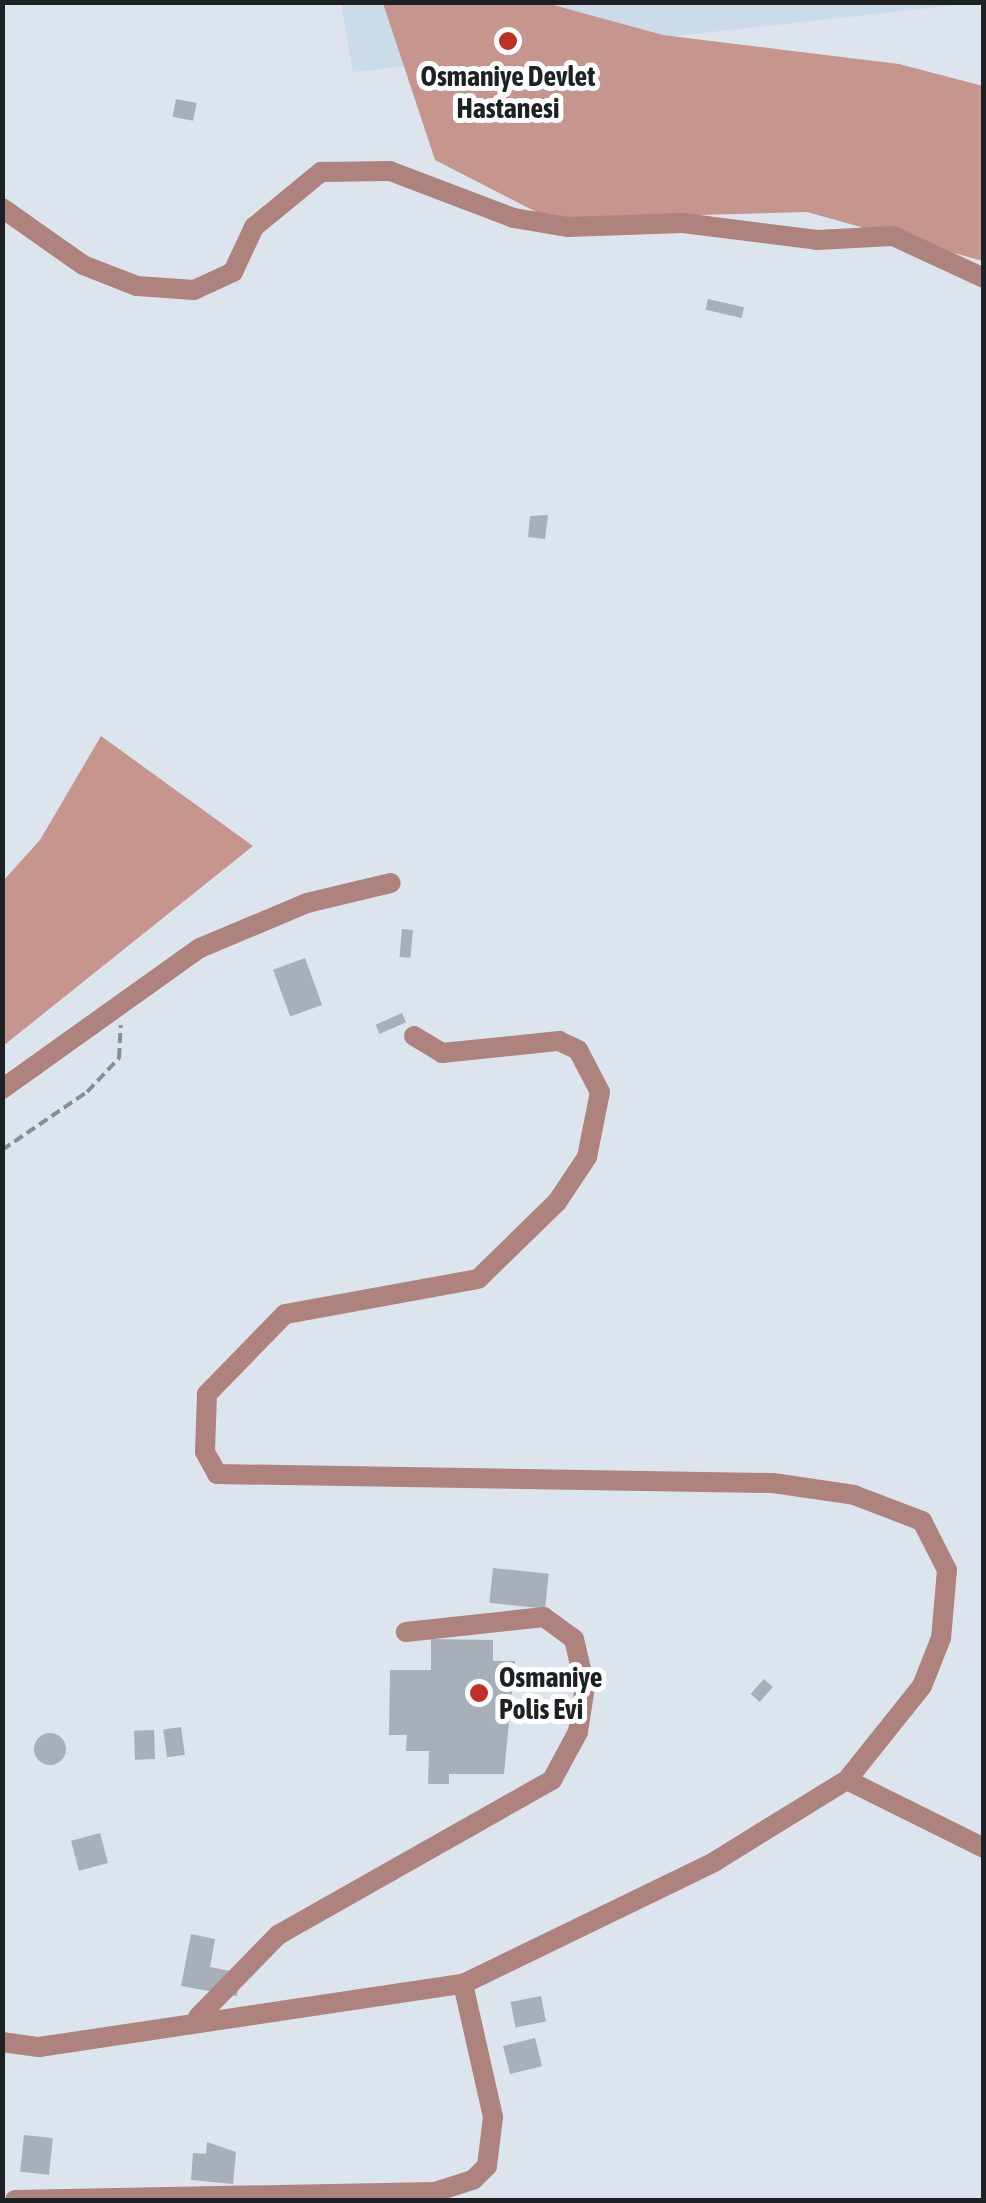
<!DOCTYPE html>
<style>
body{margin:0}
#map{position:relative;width:986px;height:2203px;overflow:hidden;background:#dce5ed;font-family:"Asap Condensed",sans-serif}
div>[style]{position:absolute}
.built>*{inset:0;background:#cbdbe8}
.forest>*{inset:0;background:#c5958e}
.building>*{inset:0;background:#a7b0b8;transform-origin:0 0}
.round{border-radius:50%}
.path>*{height:4px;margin-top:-2px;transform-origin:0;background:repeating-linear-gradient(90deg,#878e94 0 10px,transparent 0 15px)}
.minor>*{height:20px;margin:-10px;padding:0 10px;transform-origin:10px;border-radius:10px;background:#ae837d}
.dots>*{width:28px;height:28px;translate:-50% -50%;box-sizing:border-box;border:5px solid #fff;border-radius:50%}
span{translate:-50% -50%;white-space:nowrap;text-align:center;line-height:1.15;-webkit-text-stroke:10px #fff;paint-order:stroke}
.poi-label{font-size:28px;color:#1d2124;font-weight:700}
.left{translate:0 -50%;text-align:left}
.frame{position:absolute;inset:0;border:5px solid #1d2124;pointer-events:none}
</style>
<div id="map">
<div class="built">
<div style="clip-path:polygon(983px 2px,353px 72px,341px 3px)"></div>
</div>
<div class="forest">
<div style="clip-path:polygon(383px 3px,546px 3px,663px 35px,899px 64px,983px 86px,983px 261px,807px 212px,550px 219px,435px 160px)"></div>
<div style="clip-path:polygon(101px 736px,253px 846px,3px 1046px,3px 881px,40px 840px)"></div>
</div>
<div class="building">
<div style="left:176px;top:99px;width:21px;height:18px;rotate:11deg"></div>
<div style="left:708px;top:299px;width:37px;height:11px;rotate:13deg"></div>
<div style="clip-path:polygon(548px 515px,545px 539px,528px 537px,530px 516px)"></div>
<div style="left:402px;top:929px;width:11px;height:28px;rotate:5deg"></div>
<div style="left:305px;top:958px;width:50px;height:34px;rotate:70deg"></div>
<div style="left:402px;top:1013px;width:10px;height:29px;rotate:66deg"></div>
<div style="left:493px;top:1568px;width:56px;height:35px;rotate:6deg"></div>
<div style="clip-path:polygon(431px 1639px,493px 1640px,493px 1661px,515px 1661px,504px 1774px,449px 1774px,449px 1784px,428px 1784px,429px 1751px,406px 1751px,407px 1735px,389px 1735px,390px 1670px,431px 1670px)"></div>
<div style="left:764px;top:1679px;width:12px;height:20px;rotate:42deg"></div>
<div style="left:181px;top:1727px;width:28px;height:18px;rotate:82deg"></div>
<div style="left:154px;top:1730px;width:29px;height:20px;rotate:88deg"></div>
<div class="round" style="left:34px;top:1733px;width:32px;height:32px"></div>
<div style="left:100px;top:1833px;width:31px;height:30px;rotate:75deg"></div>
<div style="clip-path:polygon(191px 1934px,215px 1939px,210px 1967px,241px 1973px,237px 1996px,181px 1986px)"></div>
<div style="left:541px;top:1996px;width:26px;height:31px;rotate:79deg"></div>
<div style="left:535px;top:2038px;width:29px;height:33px;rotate:76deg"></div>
<div style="left:24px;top:2135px;width:29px;height:37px;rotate:6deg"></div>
<div style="clip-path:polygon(207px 2142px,236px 2152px,233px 2184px,191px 2180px,193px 2153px,206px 2154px)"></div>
</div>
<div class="path">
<div style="left:2px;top:1150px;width:103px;rotate:-34.3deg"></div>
<div style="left:87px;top:1092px;width:47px;rotate:-46.7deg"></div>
<div style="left:119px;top:1058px;width:33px;rotate:-87deg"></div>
</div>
<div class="minor">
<div style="left:2px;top:208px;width:99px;rotate:35.1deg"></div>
<div style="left:83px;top:265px;width:58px;rotate:21.3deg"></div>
<div style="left:137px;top:286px;width:57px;rotate:4deg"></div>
<div style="left:194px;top:290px;width:43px;rotate:-24.8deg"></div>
<div style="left:233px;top:272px;width:50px;rotate:-65deg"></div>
<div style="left:254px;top:227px;width:87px;rotate:-39.4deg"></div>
<div style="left:321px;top:172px;width:69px;rotate:-0.8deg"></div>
<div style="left:390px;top:171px;width:133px;rotate:20.8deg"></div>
<div style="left:514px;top:218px;width:55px;rotate:9.5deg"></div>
<div style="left:568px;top:227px;width:115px;rotate:-2deg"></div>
<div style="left:683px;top:223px;width:135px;rotate:7.2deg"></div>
<div style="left:817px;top:240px;width:76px;rotate:-3deg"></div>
<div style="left:893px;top:236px;width:100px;rotate:24.8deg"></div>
<div style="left:414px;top:1036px;width:33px;rotate:31deg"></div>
<div style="left:442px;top:1053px;width:118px;rotate:-5.9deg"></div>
<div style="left:559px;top:1041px;width:21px;rotate:25deg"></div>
<div style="left:578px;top:1050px;width:47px;rotate:62.4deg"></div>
<div style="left:600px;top:1092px;width:66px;rotate:101.3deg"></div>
<div style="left:587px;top:1157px;width:54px;rotate:123.7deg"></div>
<div style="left:557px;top:1202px;width:110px;rotate:135.7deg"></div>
<div style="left:478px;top:1279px;width:196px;rotate:169.7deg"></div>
<div style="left:285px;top:1314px;width:112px;rotate:134.3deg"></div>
<div style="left:207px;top:1394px;width:58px;rotate:92deg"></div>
<div style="left:205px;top:1452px;width:25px;rotate:61deg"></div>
<div style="left:217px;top:1474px;width:556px;rotate:0.93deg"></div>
<div style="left:773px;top:1483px;width:82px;rotate:8.4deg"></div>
<div style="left:854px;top:1495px;width:73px;rotate:20.9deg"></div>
<div style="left:922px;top:1521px;width:55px;rotate:63deg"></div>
<div style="left:947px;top:1570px;width:68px;rotate:95deg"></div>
<div style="left:941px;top:1638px;width:52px;rotate:111.6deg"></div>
<div style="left:922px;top:1686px;width:120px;rotate:128.6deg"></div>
<div style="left:2px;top:1089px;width:243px;rotate:-35.5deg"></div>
<div style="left:200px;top:948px;width:116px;rotate:-22.8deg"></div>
<div style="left:307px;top:903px;width:86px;rotate:-13.4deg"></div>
<div style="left:198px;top:2017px;width:115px;rotate:-45.7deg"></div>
<div style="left:278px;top:1935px;width:315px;rotate:-29.5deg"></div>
<div style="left:552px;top:1780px;width:55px;rotate:-61.6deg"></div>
<div style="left:578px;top:1732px;width:47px;rotate:-81.3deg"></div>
<div style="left:585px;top:1686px;width:48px;rotate:-103.2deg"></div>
<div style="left:574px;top:1639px;width:37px;rotate:-144deg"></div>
<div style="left:544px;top:1617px;width:139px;rotate:173.8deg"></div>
<div style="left:2px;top:2042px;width:37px;rotate:8deg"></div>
<div style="left:39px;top:2047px;width:429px;rotate:-8.5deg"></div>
<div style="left:463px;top:1984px;width:279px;rotate:-25.9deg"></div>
<div style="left:714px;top:1862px;width:156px;rotate:-31.7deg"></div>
<div style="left:847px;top:1780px;width:153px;rotate:26.4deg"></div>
<div style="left:15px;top:2200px;width:420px;rotate:-1.1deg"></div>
<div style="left:435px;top:2192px;width:40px;rotate:-18deg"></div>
<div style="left:473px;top:2180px;width:20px;rotate:-45deg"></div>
<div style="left:487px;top:2166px;width:49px;rotate:-83deg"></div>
<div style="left:493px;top:2117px;width:136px;rotate:-102.7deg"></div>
</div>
<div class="dots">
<div style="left:508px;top:41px;background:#bd2f28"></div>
<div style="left:479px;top:1693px;background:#bd2f28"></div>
</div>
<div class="poi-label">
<span style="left:508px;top:92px">Osmaniye Devlet<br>Hastanesi</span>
<span class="left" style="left:499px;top:1693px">Osmaniye<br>Polis Evi</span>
</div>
<div class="frame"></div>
</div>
